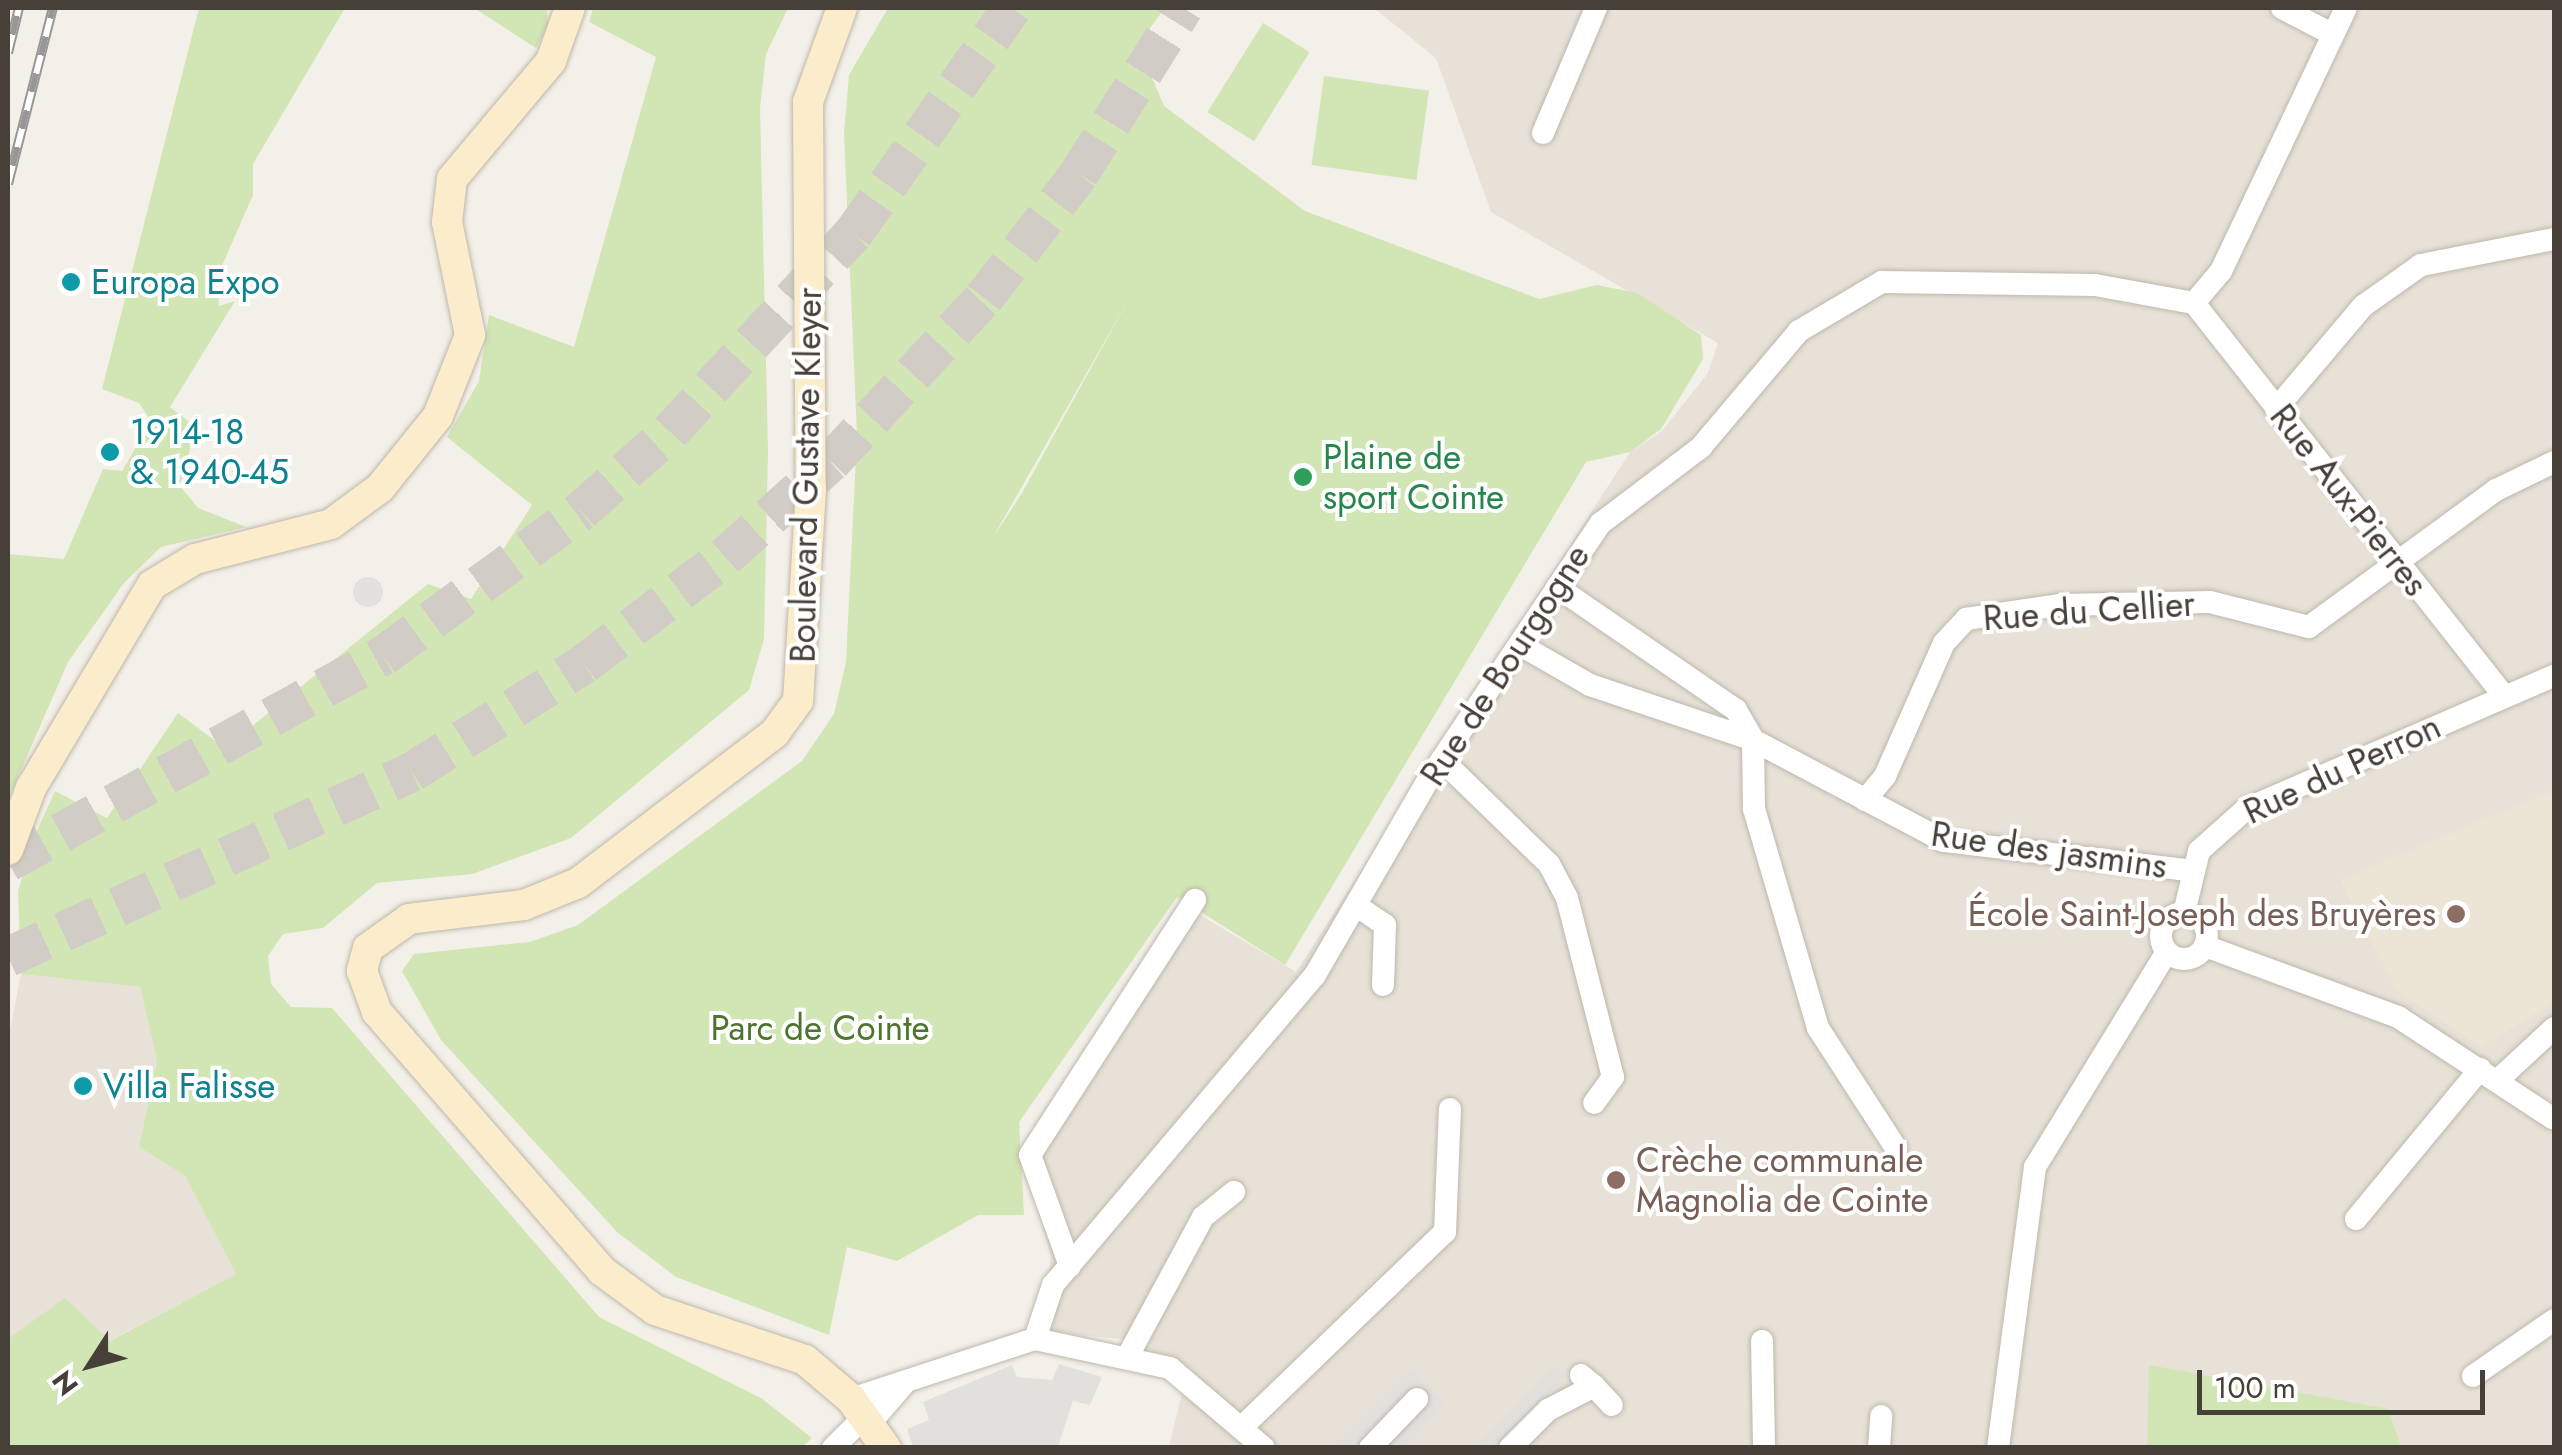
<!DOCTYPE html>
<meta charset="utf-8">
<style>
body{margin:0}
#map{position:relative;width:2562px;height:1455px;overflow:hidden;background:#f3f0e9;font-family:Jost,sans-serif}
div>[style]{position:absolute}
.residential>*{inset:0;background:#e7e1d7}
.education>*{inset:0;background:#ece4d4}
.green>*{inset:0;background:#d2e5b4;transform-origin:0 0}
.parking>*{inset:0;background:#e2e0dd}
.round{border-radius:50%}
.highway-tunnel>*{height:40px;margin-top:-20px;transform-origin:0;background:repeating-linear-gradient(90deg,#d1cdc6 0 40px,transparent 0 60px)}
.roads{filter:drop-shadow(0 0 2px #beb7ac) drop-shadow(0 0 2px #beb7ac)}
.street>*{height:22px;margin:-11px;padding:0 11px;transform-origin:11px;border-radius:11px;background:#fff}
.street>.ring{margin:-11px;padding:0;box-sizing:content-box;background:none;border:22px solid #fff;border-radius:50%}
.secondary>*{height:30px;margin:-15px;padding:0 15px;transform-origin:15px;border-radius:15px;background:#fbedcb}
.rail>*{height:10px;margin-top:-5px;transform-origin:0;background:repeating-linear-gradient(90deg,#fff 0 19px,#979797 0 38px);box-sizing:border-box;border-block:2px solid #979797}
.dots>*{width:28px;height:28px;translate:-50% -50%;box-sizing:border-box;border:5px solid #fff;border-radius:50%}
span{translate:-50% -50%;white-space:nowrap;text-align:center;line-height:1.15;-webkit-text-stroke:8px #fff;paint-order:stroke}
.culture-label{font-size:35px;color:#0d838f}
.left{translate:0 -50%;text-align:left}
.leisure-label{font-size:35px;color:#27864d}
.street-label{font-size:35px;color:#474038}
.education-label{font-size:35px;color:#785e54}
.right{translate:-100% -50%;text-align:right}
.park-label{font-size:35px;color:#4d752e}
.frame{position:absolute;inset:0;border:10px solid #474038;pointer-events:none}
.north{position:absolute;left:40px;top:1315px;width:100px;height:100px;-webkit-text-stroke:8px #fff;paint-order:stroke;rotate:234deg;font-size:28px;font-weight:700;line-height:40px;text-align:center;color:#474038}
.north::after{content:'';display:block;margin:auto;width:35px;height:45px;background:#474038;clip-path:polygon(50% 0,100% 100%,50% 72%,0 100%)}
.scale{position:absolute;left:2197px;top:1370px;width:288px;height:45px;box-sizing:border-box;border:5px solid #474038;border-top:0;padding-left:12px;font-size:30px;line-height:35px;white-space:nowrap;color:#474038;-webkit-text-stroke:8px #fff;paint-order:stroke}
</style>
<div id="map">
<div class="residential">
<div style="clip-path:polygon(1374px 8px,2554px 8px,2554px 1447px,1169px 1447px,1184px 1385px,1121px 1339px,1043px 1331px,1051px 1257px,1022px 1148px,1185px 906px,1296px 972px,1630px 452px,1662px 431px,1708px 373px,1718px 343px,1491px 212px,1436px 58px)"></div>
<div style="clip-path:polygon(21px 974px,140px 987px,157px 1061px,139px 1147px,185px 1176px,236px 1274px,109px 1341px,8px 1339px,8px 1040px)"></div>
</div>
<div class="education">
<div style="clip-path:polygon(2554px 790px,2554px 1002px,2481px 1047px,2397px 991px,2340px 880px)"></div>
</div>
<div class="green">
<div style="clip-path:polygon(199px 8px,345px 8px,253px 164px,253px 195px,217px 277px,219px 306px,235px 301px,170px 407px,196px 427px,180px 486px,198px 508px,246px 527px,161px 547px,124px 583px,68px 662px,8px 800px,8px 554px,64px 559px,103px 469px,122px 471px,151px 421px,139px 403px,102px 389px)"></div>
<div style="clip-path:polygon(474px 8px,547px 8px,548px 26px,536px 48px)"></div>
<div style="clip-path:polygon(593px 8px,788px 8px,766px 54px,760px 108px,768px 451px,764px 639px,749px 690px,571px 838px,472px 874px,377px 883px,323px 928px,283px 934px,268px 956px,271px 984px,291px 1007px,332px 1008px,599px 1317px,761px 1398px,812px 1438px,801px 1448px,8px 1447px,8px 1339px,65px 1298px,110px 1341px,236px 1274px,185px 1176px,139px 1147px,157px 1061px,140px 987px,21px 974px,18px 891px,36px 833px,55px 791px,107px 818px,178px 713px,225px 748px,428px 584px,471px 599px,532px 505px,447px 437px,479px 381px,489px 315px,574px 347px,656px 57px,589px 22px)"></div>
<div style="clip-path:polygon(evenodd,888px 8px,1165px 8px,1138px 44px,1164px 106px,1305px 211px,1539px 299px,1597px 285px,1637px 293px,1701px 335px,1703px 359px,1661px 429px,1630px 452px,1586px 462px,1285px 965px,1177px 897px,1019px 1122px,1024px 1215px,978px 1215px,897px 1261px,847px 1247px,829px 1335px,676px 1277px,617px 1232px,441px 1040px,402px 971px,414px 954px,530px 942px,578px 925px,802px 761px,834px 714px,846px 662px,857px 435px,844px 133px,849px 75px,888px 8px,1130px 297px,1022px 493px,996px 533px,996px 532px,1130px 297px)"></div>
<div style="left:1263px;top:23px;width:55px;height:105px;rotate:32deg"></div>
<div style="left:1324px;top:76px;width:106px;height:90px;rotate:8deg"></div>
<div style="clip-path:polygon(2149px 1365px,2388px 1409px,2401px 1447px,2147px 1447px)"></div>
</div>
<div class="parking">
<div class="round" style="left:353px;top:577px;width:30px;height:30px"></div>
<div style="clip-path:polygon(1059px 1364px,1102px 1377px,1090px 1405px,1073px 1401px,1058px 1447px,913px 1447px,907px 1429px,929px 1420px,923px 1402px,1012px 1365px,1017px 1377px,1052px 1380px)"></div>
<div style="clip-path:polygon(1553px 1366px,1565px 1377px,1494px 1447px,1473px 1447px)"></div>
<div style="clip-path:polygon(1412px 1368px,1446px 1404px,1405px 1447px,1332px 1448px)"></div>
</div>
<div class="highway-tunnel">
<div style="left:8px;top:862px;width:428px;rotate:-28.8deg"></div>
<div style="left:383px;top:656px;width:245px;rotate:-36.2deg"></div>
<div style="left:581px;top:511px;width:119px;rotate:-41.6deg"></div>
<div style="left:670px;top:432px;width:270px;rotate:-47.3deg"></div>
<div style="left:853px;top:234px;width:276px;rotate:-54.9deg"></div>
<div style="left:8px;top:957px;width:444px;rotate:-24.6deg"></div>
<div style="left:412px;top:772px;width:203px;rotate:-32.1deg"></div>
<div style="left:584px;top:664px;width:177px;rotate:-37.2deg"></div>
<div style="left:725px;top:557px;width:142px;rotate:-41.9deg"></div>
<div style="left:831px;top:462px;width:224px;rotate:-47deg"></div>
<div style="left:984px;top:298px;width:156px;rotate:-52.5deg"></div>
<div style="left:1079px;top:174px;width:196px;rotate:-57.9deg"></div>
</div>
<div class="roads">
<div class="street">
<div style="left:2282px;top:8px;width:56px;rotate:27.5deg"></div>
<div style="left:1543px;top:133px;width:136px;rotate:-67deg"></div>
<div style="left:2194px;top:303px;width:501px;rotate:51.73deg"></div>
<div style="left:2276px;top:409px;width:135px;rotate:-49.8deg"></div>
<div style="left:2363px;top:306px;width:71px;rotate:-35.3deg"></div>
<div style="left:2421px;top:265px;width:136px;rotate:-11.1deg"></div>
<div style="left:1557px;top:587px;width:217px;rotate:34.5deg"></div>
<div style="left:1736px;top:710px;width:34px;rotate:60deg"></div>
<div style="left:1522px;top:646px;width:78px;rotate:29.8deg"></div>
<div style="left:1590px;top:685px;width:172px;rotate:18.6deg"></div>
<div style="left:1753px;top:740px;width:216px;rotate:27.9deg"></div>
<div style="left:1944px;top:841px;width:247px;rotate:6.8deg"></div>
<div style="left:1753px;top:740px;width:69px;rotate:89.2deg"></div>
<div style="left:1754px;top:809px;width:228px;rotate:73.7deg"></div>
<div style="left:1818px;top:1028px;width:143px;rotate:57deg"></div>
<div style="left:1442px;top:760px;width:149px;rotate:44.2deg"></div>
<div style="left:1549px;top:864px;width:38px;rotate:62deg"></div>
<div style="left:1567px;top:898px;width:185px;rotate:75.6deg"></div>
<div style="left:1613px;top:1077px;width:32px;rotate:126deg"></div>
<div style="left:1865px;top:800px;width:31px;rotate:-50deg"></div>
<div style="left:1885px;top:776px;width:145px;rotate:-66.1deg"></div>
<div style="left:1944px;top:643px;width:33px;rotate:-47deg"></div>
<div style="left:1966px;top:619px;width:95px;rotate:-8.5deg"></div>
<div style="left:2060px;top:605px;width:150px;rotate:-1.1deg"></div>
<div style="left:2210px;top:602px;width:102px;rotate:14.2deg"></div>
<div style="left:2309px;top:627px;width:232px;rotate:-36.2deg"></div>
<div style="left:2496px;top:490px;width:64px;rotate:-25.8deg"></div>
<div style="left:1357px;top:906px;width:34px;rotate:34deg"></div>
<div style="left:1385px;top:925px;width:60px;rotate:91.9deg"></div>
<div class="ring" style="left:2161px;top:913px;width:24px;height:24px"></div>
<div style="left:2184px;top:913px;width:64px;rotate:-76.4deg"></div>
<div style="left:2199px;top:851px;width:63px;rotate:-41.8deg"></div>
<div style="left:2246px;top:809px;width:335px;rotate:-23.4deg"></div>
<div style="left:2205px;top:946px;width:206px;rotate:20.2deg"></div>
<div style="left:2398px;top:1017px;width:186px;rotate:33.2deg"></div>
<div style="left:2499px;top:1079px;width:75px;rotate:-42.8deg"></div>
<div style="left:2356px;top:1219px;width:195px;rotate:-50.4deg"></div>
<div style="left:1070px;top:1266px;width:118px;rotate:-109.8deg"></div>
<div style="left:1030px;top:1155px;width:304px;rotate:-57.1deg"></div>
<div style="left:1035px;top:1339px;width:57px;rotate:-71.6deg"></div>
<div style="left:1053px;top:1285px;width:406px;rotate:-49.8deg"></div>
<div style="left:1315px;top:975px;width:229px;rotate:-59.9deg"></div>
<div style="left:1430px;top:777px;width:306px;rotate:-56.1deg"></div>
<div style="left:1601px;top:523px;width:126px;rotate:-37.2deg"></div>
<div style="left:1701px;top:447px;width:152px;rotate:-49.8deg"></div>
<div style="left:1799px;top:331px;width:96px;rotate:-30.6deg"></div>
<div style="left:1882px;top:282px;width:213px;rotate:0.8deg"></div>
<div style="left:2095px;top:285px;width:101px;rotate:10.3deg"></div>
<div style="left:2194px;top:303px;width:42px;rotate:-49.8deg"></div>
<div style="left:2221px;top:271px;width:291px;rotate:-64.6deg"></div>
<div style="left:1762px;top:1341px;width:107px;rotate:88.9deg"></div>
<div style="left:1129px;top:1354px;width:156px;rotate:-61.6deg"></div>
<div style="left:1203px;top:1217px;width:40px;rotate:-39deg"></div>
<div style="left:2473px;top:1376px;width:98px;rotate:-34.7deg"></div>
<div style="left:1594px;top:1386px;width:26px;rotate:47deg"></div>
<div style="left:851px;top:1399px;width:194px;rotate:-18.1deg"></div>
<div style="left:1035px;top:1339px;width:138px;rotate:12.1deg"></div>
<div style="left:1170px;top:1368px;width:123px;rotate:40.4deg"></div>
<div style="left:871px;top:1422px;width:49px;rotate:-49.1deg"></div>
<div style="left:1241px;top:1428px;width:283px;rotate:-43.9deg"></div>
<div style="left:1445px;top:1232px;width:123px;rotate:-87.7deg"></div>
<div style="left:833px;top:1448px;width:47px;rotate:-45deg"></div>
<div style="left:1370px;top:1448px;width:68px;rotate:-46.2deg"></div>
<div style="left:1510px;top:1448px;width:54px;rotate:-45deg"></div>
<div style="left:1548px;top:1410px;width:52px;rotate:-27.6deg"></div>
<div style="left:1594px;top:1386px;width:17px;rotate:-140deg"></div>
<div style="left:1879px;top:1448px;width:32px;rotate:-86deg"></div>
<div style="left:1998px;top:1448px;width:283px;rotate:-82.5deg"></div>
<div style="left:2035px;top:1167px;width:252px;rotate:-58.5deg"></div>
</div>
<div class="secondary">
<div style="left:842px;top:8px;width:100px;rotate:109.9deg"></div>
<div style="left:808px;top:102px;width:387px;rotate:89.6deg"></div>
<div style="left:811px;top:489px;width:212px;rotate:93.5deg"></div>
<div style="left:798px;top:701px;width:39px;rotate:126deg"></div>
<div style="left:775px;top:733px;width:248px;rotate:142.7deg"></div>
<div style="left:578px;top:883px;width:58px;rotate:157.8deg"></div>
<div style="left:524px;top:905px;width:116px;rotate:173.1deg"></div>
<div style="left:409px;top:919px;width:50px;rotate:144.7deg"></div>
<div style="left:368px;top:948px;width:24px;rotate:105deg"></div>
<div style="left:362px;top:971px;width:44px;rotate:69.9deg"></div>
<div style="left:377px;top:1012px;width:343px;rotate:49deg"></div>
<div style="left:602px;top:1271px;width:66px;rotate:36.3deg"></div>
<div style="left:655px;top:1310px;width:158px;rotate:18.4deg"></div>
<div style="left:805px;top:1360px;width:60px;rotate:40.3deg"></div>
<div style="left:851px;top:1399px;width:60px;rotate:54.5deg"></div>
<div style="left:8px;top:850px;width:66px;rotate:-69.6deg"></div>
<div style="left:31px;top:788px;width:236px;rotate:-59.2deg"></div>
<div style="left:152px;top:585px;width:50px;rotate:-31.2deg"></div>
<div style="left:195px;top:559px;width:140px;rotate:-14.4deg"></div>
<div style="left:331px;top:524px;width:61px;rotate:-36.3deg"></div>
<div style="left:380px;top:488px;width:92px;rotate:-51.1deg"></div>
<div style="left:438px;top:416px;width:87px;rotate:-68.4deg"></div>
<div style="left:470px;top:335px;width:115px;rotate:-101.5deg"></div>
<div style="left:447px;top:222px;width:43px;rotate:-83.4deg"></div>
<div style="left:452px;top:179px;width:154px;rotate:-50deg"></div>
<div style="left:551px;top:61px;width:56px;rotate:-70.3deg"></div>
</div>
</div>
<div class="rail">
<div style="left:8px;top:53px;width:46px;rotate:-76.3deg"></div>
<div style="left:8px;top:184px;width:182px;rotate:-75.7deg"></div>
</div>
<div class="dots">
<div style="left:71px;top:282px;background:#0f9aa8"></div>
<div style="left:110px;top:452px;background:#0f9aa8"></div>
<div style="left:1303px;top:477px;background:#2e9e5b"></div>
<div style="left:2456px;top:914px;background:#8d6e63"></div>
<div style="left:83px;top:1086px;background:#0f9aa8"></div>
<div style="left:1616px;top:1180px;background:#8d6e63"></div>
</div>
<div class="culture-label">
<span class="left" style="left:91px;top:282px">Europa Expo</span>
<span class="left" style="left:130px;top:452px">1914-18<br>&amp; 1940-45</span>
<span class="left" style="left:103px;top:1086px">Villa Falisse</span>
</div>
<div class="leisure-label">
<span class="left" style="left:1323px;top:477px">Plaine de<br>sport Cointe</span>
</div>
<div class="street-label">
<span style="left:806px;top:475px;rotate:-89deg">Boulevard Gustave Kleyer</span>
<span style="left:2349px;top:500px;rotate:52deg">Rue Aux-Pierres</span>
<span style="left:2089px;top:611px;rotate:-4deg">Rue du Cellier</span>
<span style="left:1505px;top:665px;rotate:-57deg">Rue de Bourgogne</span>
<span style="left:2342px;top:769px;rotate:-25deg">Rue du Perron</span>
<span style="left:2049px;top:850px;rotate:8deg">Rue des jasmins</span>
</div>
<div class="education-label">
<span class="right" style="left:2436px;top:914px">École Saint-Joseph des Bruyères</span>
<span class="left" style="left:1636px;top:1180px">Crèche communale<br>Magnolia de Cointe</span>
</div>
<div class="park-label">
<span style="left:820px;top:1028px">Parc de Cointe</span>
</div>
<div class="frame"></div>
<div class="north">N</div>
<div class="scale">100 m</div>
</div>
